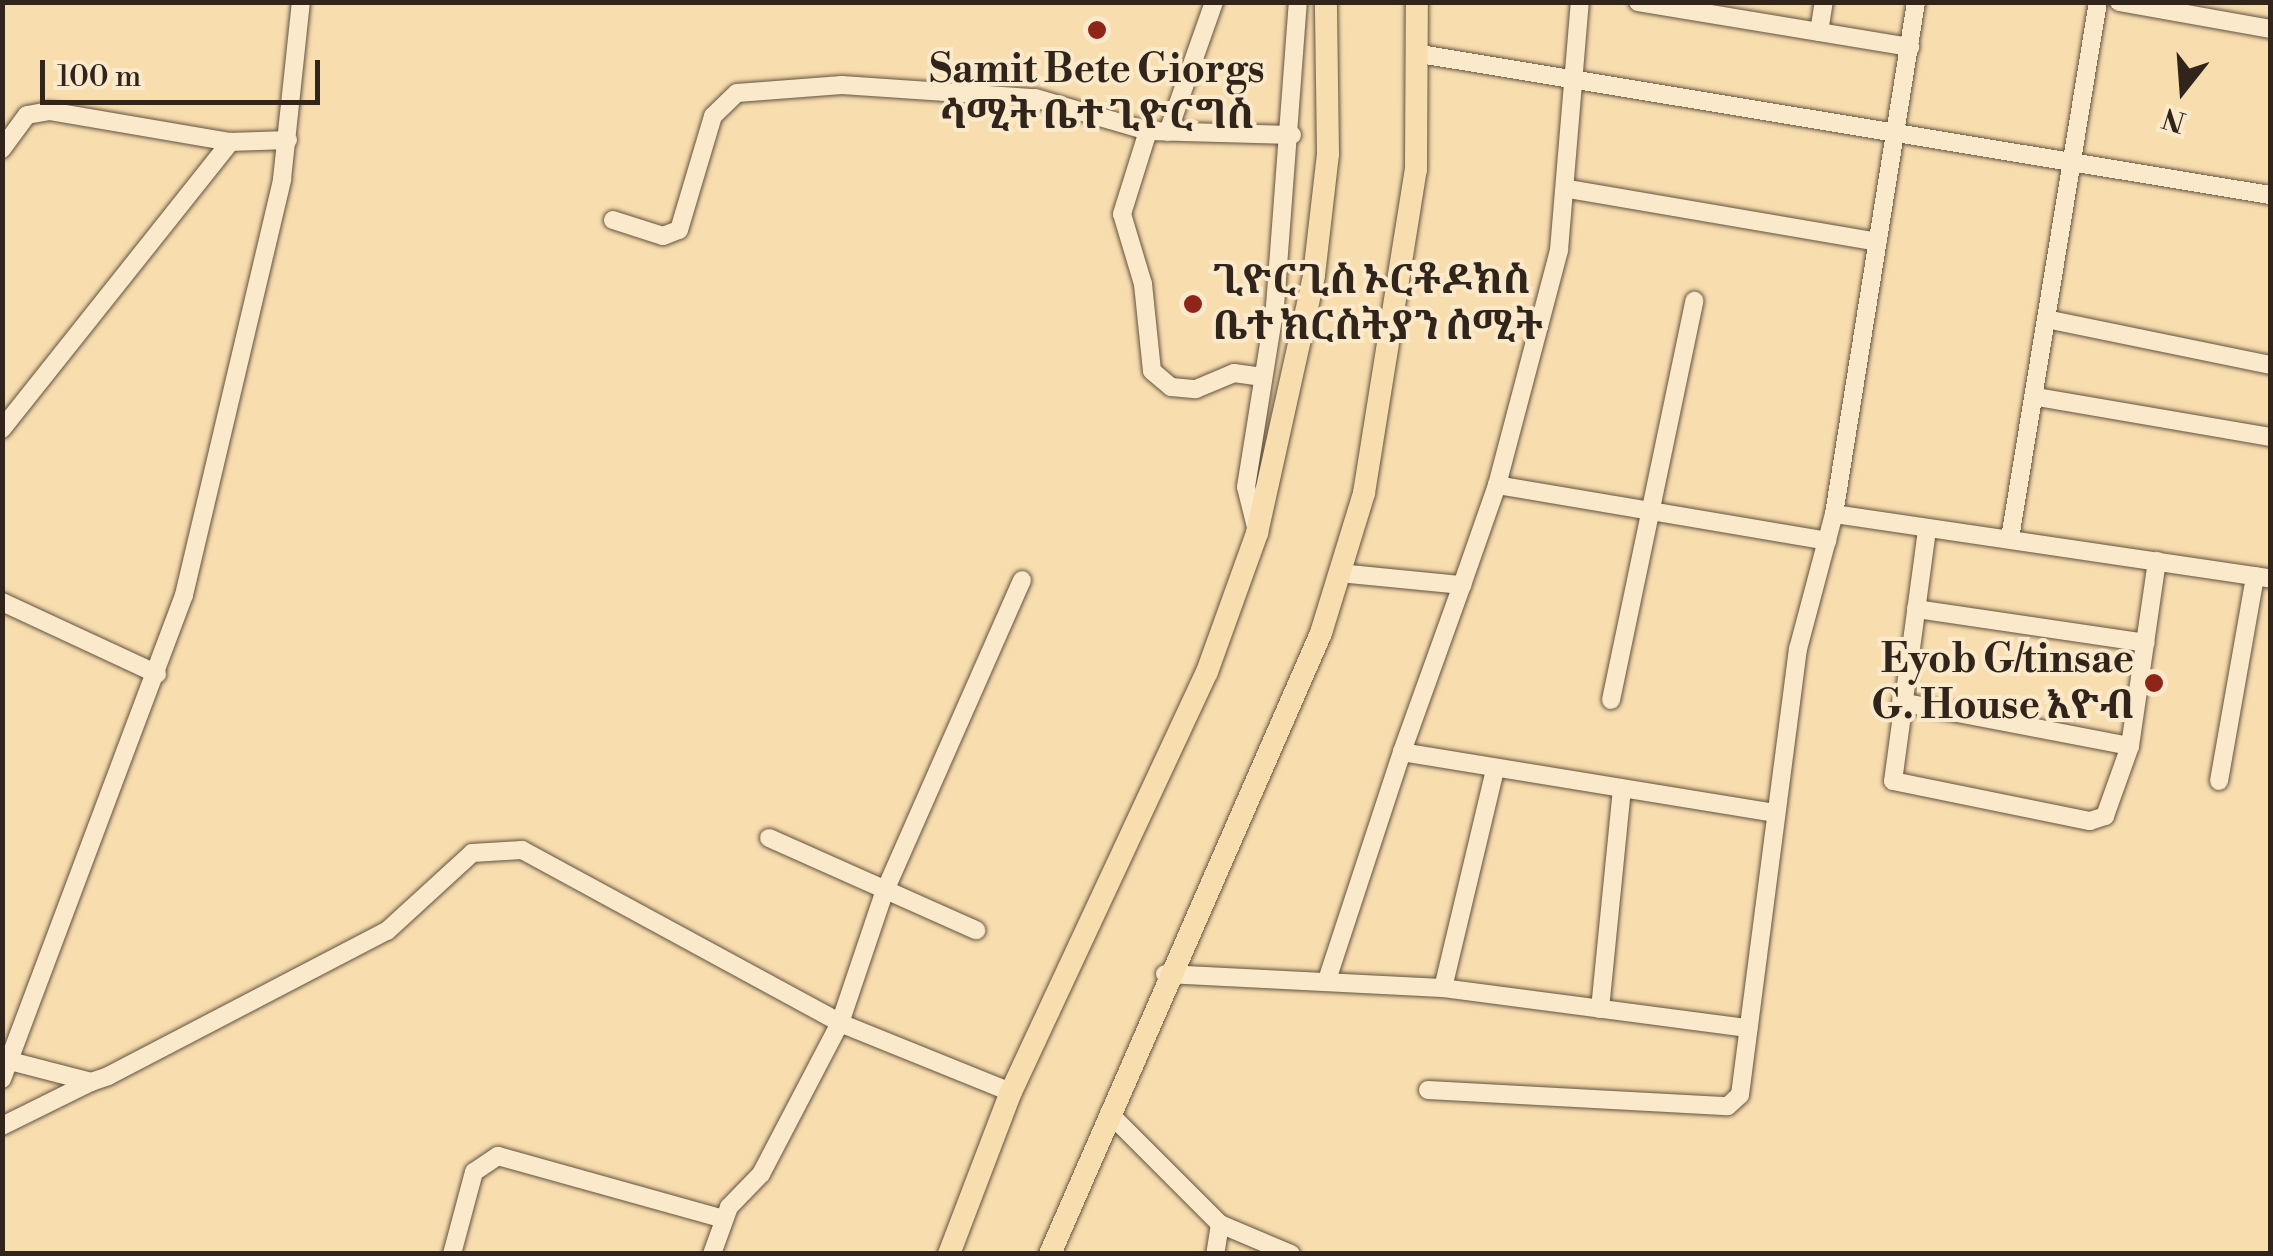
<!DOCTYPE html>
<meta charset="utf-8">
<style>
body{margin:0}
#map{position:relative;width:2273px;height:1256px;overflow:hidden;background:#f8ddae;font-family:"Libre Bodoni","Noto Serif Ethiopic",serif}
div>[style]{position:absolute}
.roads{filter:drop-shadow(0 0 2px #625240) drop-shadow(0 0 2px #625240)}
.minor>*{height:18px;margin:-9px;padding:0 9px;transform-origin:9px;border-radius:9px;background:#fae9ca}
.major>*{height:22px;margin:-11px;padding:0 11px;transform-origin:11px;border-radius:11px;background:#f8ddae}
.dots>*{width:28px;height:28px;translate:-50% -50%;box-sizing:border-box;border:5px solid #fae9ca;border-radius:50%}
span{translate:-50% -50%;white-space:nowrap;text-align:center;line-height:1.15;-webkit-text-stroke:8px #fae9ca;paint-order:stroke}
.poi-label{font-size:40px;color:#30241b;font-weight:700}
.left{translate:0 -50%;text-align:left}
.right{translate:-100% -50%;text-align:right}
.frame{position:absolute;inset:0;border:5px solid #30241b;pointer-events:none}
.north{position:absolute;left:2133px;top:40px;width:100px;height:100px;-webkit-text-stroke:8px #fae9ca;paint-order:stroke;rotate:197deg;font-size:28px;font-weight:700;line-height:40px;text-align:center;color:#30241b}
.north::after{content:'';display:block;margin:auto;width:35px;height:45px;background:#30241b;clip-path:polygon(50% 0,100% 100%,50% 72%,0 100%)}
.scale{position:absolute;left:40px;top:60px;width:280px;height:45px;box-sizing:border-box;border:5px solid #30241b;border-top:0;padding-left:12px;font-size:30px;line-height:35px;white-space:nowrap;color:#30241b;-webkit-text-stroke:8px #fae9ca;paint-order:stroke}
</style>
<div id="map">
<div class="roads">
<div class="minor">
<div style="left:1638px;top:2px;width:276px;rotate:9.4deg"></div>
<div style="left:2119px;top:2px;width:153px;rotate:10.1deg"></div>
<div style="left:1819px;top:32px;width:30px;rotate:-81deg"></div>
<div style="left:1420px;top:54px;width:862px;rotate:9.42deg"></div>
<div style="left:1148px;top:131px;width:87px;rotate:107.4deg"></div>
<div style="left:1122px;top:214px;width:73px;rotate:73.3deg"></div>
<div style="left:1143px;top:284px;width:87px;rotate:84.1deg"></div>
<div style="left:1152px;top:371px;width:25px;rotate:40deg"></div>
<div style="left:1171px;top:387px;width:25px;rotate:5deg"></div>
<div style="left:1196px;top:389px;width:41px;rotate:-22.8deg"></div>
<div style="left:1234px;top:373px;width:27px;rotate:8deg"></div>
<div style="left:1168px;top:132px;width:138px;rotate:-70.5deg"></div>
<div style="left:2px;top:149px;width:42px;rotate:-53.7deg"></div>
<div style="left:27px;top:115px;width:22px;rotate:-10deg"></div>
<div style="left:49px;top:111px;width:184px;rotate:9.7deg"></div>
<div style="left:1568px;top:189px;width:314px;rotate:9.7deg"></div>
<div style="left:613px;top:220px;width:52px;rotate:17.7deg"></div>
<div style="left:663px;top:236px;width:17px;rotate:-21deg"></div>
<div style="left:679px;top:230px;width:119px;rotate:-73.4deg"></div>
<div style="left:713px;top:116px;width:33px;rotate:-44deg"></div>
<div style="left:737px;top:93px;width:105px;rotate:-4.4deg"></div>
<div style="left:842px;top:85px;width:193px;rotate:3.9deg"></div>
<div style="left:1035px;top:98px;width:118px;rotate:16.3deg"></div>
<div style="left:1148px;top:131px;width:144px;rotate:1.6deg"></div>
<div style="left:2051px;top:320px;width:224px;rotate:11.6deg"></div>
<div style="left:2037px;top:397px;width:236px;rotate:9.7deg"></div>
<div style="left:2px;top:429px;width:367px;rotate:-51.5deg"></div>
<div style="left:230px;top:142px;width:58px;rotate:-2deg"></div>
<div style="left:1497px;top:485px;width:243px;rotate:-75.2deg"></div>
<div style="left:1559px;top:250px;width:249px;rotate:-85.2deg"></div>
<div style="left:1834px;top:514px;width:441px;rotate:8.4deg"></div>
<div style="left:1256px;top:527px;width:41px;rotate:-104deg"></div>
<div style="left:1246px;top:487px;width:183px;rotate:-80.9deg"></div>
<div style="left:1275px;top:306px;width:305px;rotate:-85.7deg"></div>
<div style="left:1927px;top:530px;width:253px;rotate:97.7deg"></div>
<div style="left:1893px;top:781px;width:201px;rotate:11.5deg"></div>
<div style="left:2090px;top:821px;width:16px;rotate:-18deg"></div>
<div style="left:2105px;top:816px;width:74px;rotate:-70.3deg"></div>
<div style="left:2130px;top:746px;width:187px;rotate:-81.7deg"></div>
<div style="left:2010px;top:538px;width:543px;rotate:-80.68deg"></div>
<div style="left:1339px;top:573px;width:124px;rotate:5.6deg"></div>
<div style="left:1462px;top:585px;width:177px;rotate:109.8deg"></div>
<div style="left:1402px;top:752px;width:376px;rotate:9.3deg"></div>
<div style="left:1462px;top:585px;width:106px;rotate:-70.7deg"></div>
<div style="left:1497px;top:485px;width:335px;rotate:9.6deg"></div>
<div style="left:2px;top:602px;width:171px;rotate:24.9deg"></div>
<div style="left:1916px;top:609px;width:232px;rotate:8.4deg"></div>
<div style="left:1611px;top:700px;width:408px;rotate:-78.2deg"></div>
<div style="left:1901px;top:702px;width:233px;rotate:10.9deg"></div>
<div style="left:2219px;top:781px;width:208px;rotate:-80deg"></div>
<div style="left:769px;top:838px;width:227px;rotate:24deg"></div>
<div style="left:1165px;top:974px;width:278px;rotate:2.9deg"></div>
<div style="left:1443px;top:988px;width:308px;rotate:7.5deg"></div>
<div style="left:1327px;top:980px;width:240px;rotate:-71.8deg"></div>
<div style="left:1443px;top:988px;width:224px;rotate:-76.6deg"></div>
<div style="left:1600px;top:1009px;width:220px;rotate:-84.3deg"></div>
<div style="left:10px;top:1061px;width:84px;rotate:14.5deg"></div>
<div style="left:91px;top:1082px;width:18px;rotate:-19deg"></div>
<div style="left:108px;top:1076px;width:314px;rotate:-27.5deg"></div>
<div style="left:387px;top:931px;width:115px;rotate:-42.5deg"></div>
<div style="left:472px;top:853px;width:50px;rotate:-3.4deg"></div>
<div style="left:522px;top:850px;width:362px;rotate:28.5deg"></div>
<div style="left:840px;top:1023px;width:184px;rotate:22deg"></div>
<div style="left:2px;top:1079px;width:517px;rotate:-69.39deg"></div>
<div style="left:184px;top:595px;width:427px;rotate:-76.7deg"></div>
<div style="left:282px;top:179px;width:178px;rotate:-83.9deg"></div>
<div style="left:1428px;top:1090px;width:300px;rotate:3.1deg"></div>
<div style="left:1728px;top:1106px;width:16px;rotate:-43deg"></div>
<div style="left:1740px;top:1095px;width:450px;rotate:-82.6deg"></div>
<div style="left:1798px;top:649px;width:140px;rotate:-75.1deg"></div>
<div style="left:1834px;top:514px;width:519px;rotate:-80.9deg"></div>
<div style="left:1109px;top:1113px;width:157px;rotate:45deg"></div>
<div style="left:1220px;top:1224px;width:30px;rotate:99deg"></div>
<div style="left:2px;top:1126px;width:99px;rotate:-26.3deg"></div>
<div style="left:1220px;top:1224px;width:77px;rotate:22.9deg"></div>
<div style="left:452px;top:1254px;width:85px;rotate:-75deg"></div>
<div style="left:474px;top:1172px;width:29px;rotate:-34deg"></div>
<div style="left:498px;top:1156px;width:234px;rotate:15.6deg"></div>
<div style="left:712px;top:1254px;width:50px;rotate:-70.1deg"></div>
<div style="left:729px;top:1207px;width:46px;rotate:-45.9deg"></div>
<div style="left:761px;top:1174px;width:170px;rotate:-62.4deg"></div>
<div style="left:840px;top:1023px;width:137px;rotate:-71.3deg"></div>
<div style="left:884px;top:893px;width:342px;rotate:-66.2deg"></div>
</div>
<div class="major">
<div style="left:949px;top:1254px;width:173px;rotate:-69.1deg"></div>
<div style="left:1011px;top:1092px;width:463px;rotate:-65deg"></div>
<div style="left:1207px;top:672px;width:148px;rotate:-70.2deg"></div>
<div style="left:1257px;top:533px;width:264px;rotate:-77.5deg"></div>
<div style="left:1314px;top:275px;width:122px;rotate:-83.4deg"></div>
<div style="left:1328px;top:154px;width:152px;rotate:-90.8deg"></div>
<div style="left:1050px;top:1254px;width:678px;rotate:-66.42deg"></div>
<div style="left:1321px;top:633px;width:146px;rotate:-72.9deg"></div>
<div style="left:1364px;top:493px;width:327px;rotate:-80.9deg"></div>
<div style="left:1416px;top:170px;width:168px;rotate:-89.7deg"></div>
</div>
</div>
<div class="dots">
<div style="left:1097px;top:30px;background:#8f2418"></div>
<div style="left:1193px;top:304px;background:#8f2418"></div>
<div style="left:2154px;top:683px;background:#8f2418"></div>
</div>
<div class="poi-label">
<span style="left:1097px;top:93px">Samit Bete Giorgs<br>ሳሚት ቤተ ጊዮርግስ</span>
<span class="left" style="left:1213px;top:304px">ጊዮርጊስ ኦርቶዶክስ<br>ቤተ ክርስትያን ሰሚት</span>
<span class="right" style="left:2134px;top:683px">Eyob G/tinsae<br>G. House እዮብ</span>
</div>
<div class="frame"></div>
<div class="north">N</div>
<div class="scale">100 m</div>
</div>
